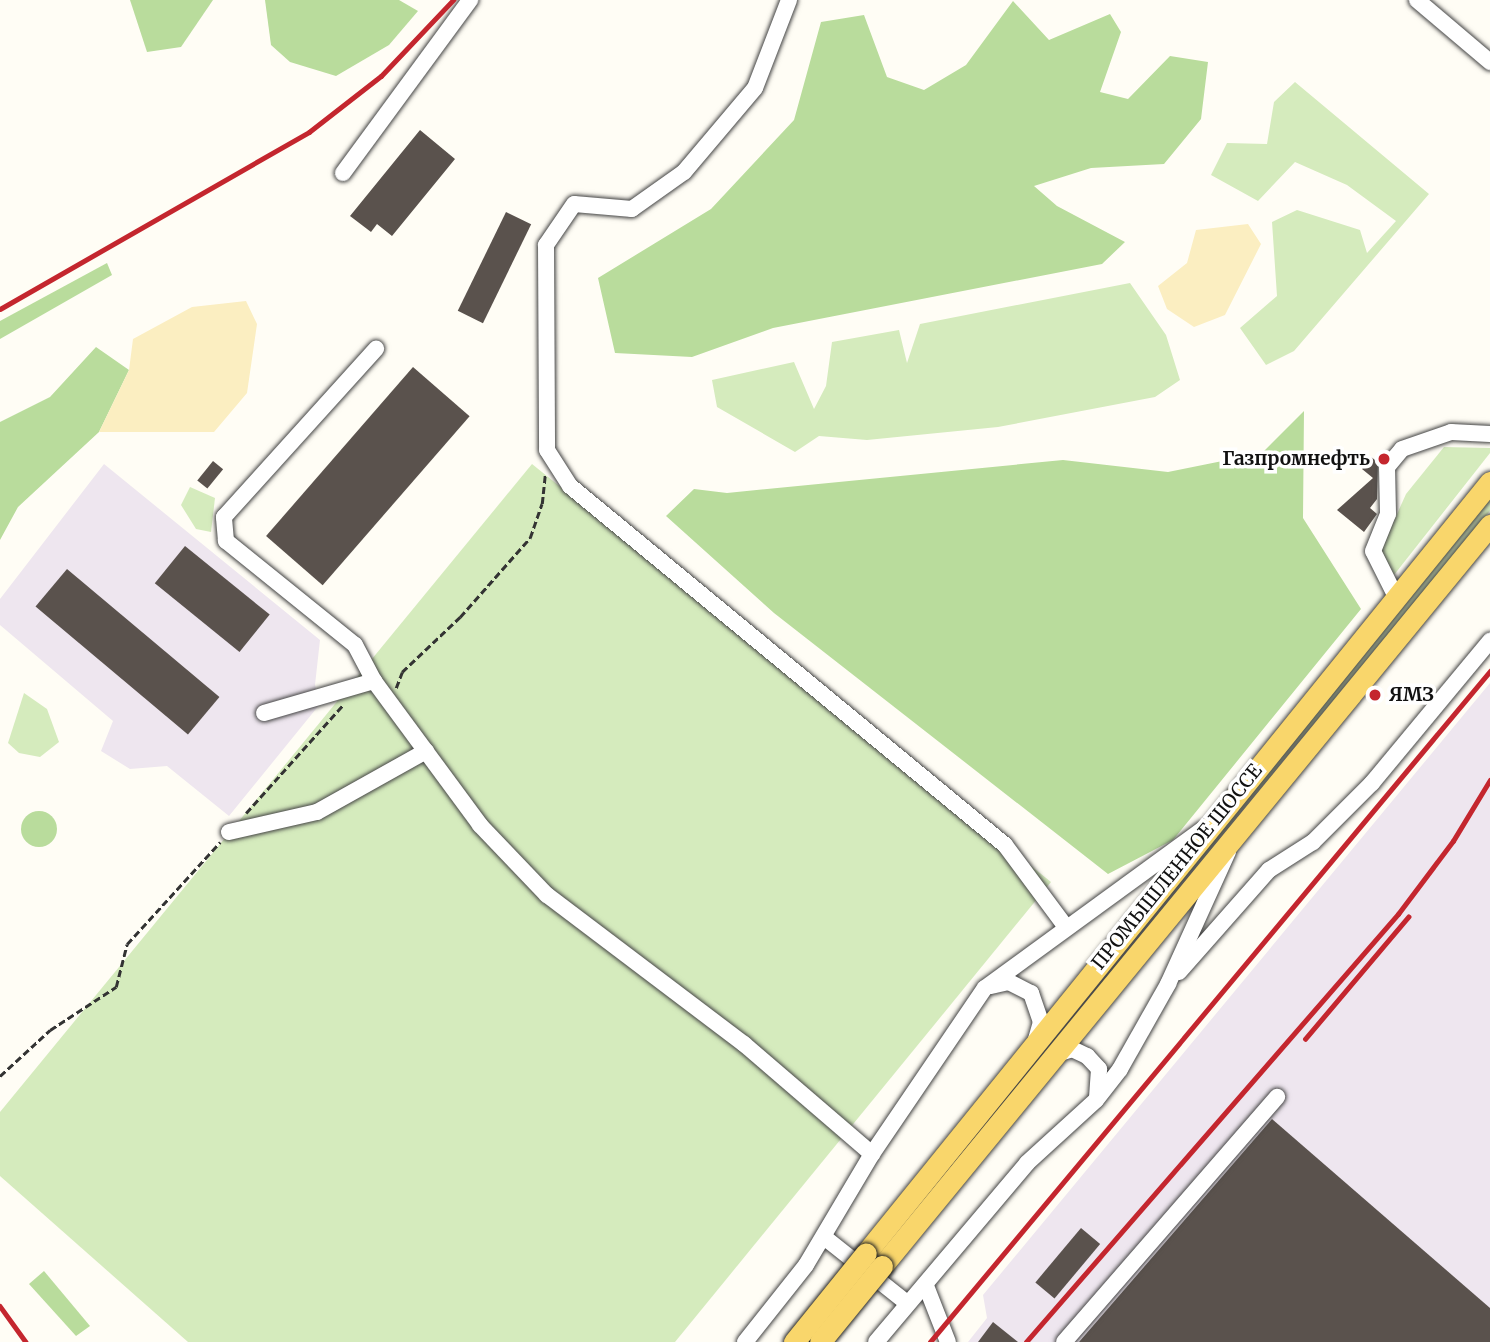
<!DOCTYPE html>
<meta charset="utf-8">
<style>
body{margin:0}
#map{position:relative;width:1490px;height:1342px;overflow:hidden;background:#fffdf5;font-family:Merriweather,serif}
div>[style]{position:absolute}
.industrial>*{inset:0;background:#eee6ef}
.green>*{inset:0;background:#d5ebbd}
.forest>*{inset:0;background:#b9dc9c}
.round{border-radius:50%}
.sand>*{inset:0;background:#fbeec1}
.building>*{inset:0;background:#5a524d;transform-origin:0 0}
.path>*{height:2.5px;margin-top:-1.25px;transform-origin:0;background:repeating-linear-gradient(90deg,#333 0 7px,transparent 0 10.5px)}
.roads{filter:drop-shadow(0 0 2px #444) drop-shadow(0 0 2px #444)}
.minor>*{height:16px;margin:-8px;padding:0 8px;transform-origin:8px;border-radius:8px;background:#fff}
.major>*{height:21px;margin:-10.5px;padding:0 10.5px;transform-origin:10.5px;border-radius:10.5px;background:#f9d66b}
.rail>*{height:4.5px;margin:-2.25px;padding:0 2.25px;transform-origin:2.25px;border-radius:2.25px;background:#c4262e}
.bridges{filter:drop-shadow(0 0 2px #222) drop-shadow(0 0 2px #222)}
.major-bridge>*{height:21px;margin:-10.5px;padding:0 10.5px;transform-origin:10.5px;border-radius:10.5px;background:#f9d66b}
.dots>*{width:19px;height:19px;translate:-50% -50%;box-sizing:border-box;border:4px solid #fff;border-radius:50%}
span{translate:-50% -50%;white-space:nowrap;text-align:center;line-height:1.15;-webkit-text-stroke:7px #fff;paint-order:stroke}
.poi-label{font-size:19px;color:#111;font-weight:700}
.right{translate:-100% -50%;text-align:right}
.left{translate:0 -50%;text-align:left}
.street-label{font-size:19px;color:#111}
</style>
<div id="map">
<div class="industrial">
<div style="clip-path:polygon(104px 464px,320px 640px,315px 685px,320px 704px,229px 816px,167px 766px,130px 769px,101px 751px,113px 721px,0 625px,0 599px)"></div>
<div style="clip-path:polygon(1490px 683px,1490px 1342px,968px 1342px,987px 1318px,983px 1295px)"></div>
</div>
<div class="green">
<div style="clip-path:polygon(1295px 82px,1429px 194px,1294px 351px,1266px 365px,1240px 328px,1277px 296px,1272px 222px,1297px 210px,1360px 230px,1367px 253px,1396px 221px,1347px 185px,1295px 162px,1258px 201px,1211px 175px,1227px 143px,1267px 144px,1274px 102px)"></div>
<div style="clip-path:polygon(1130px 283px,1166px 335px,1180px 380px,1155px 397px,998px 427px,867px 440px,819px 436px,795px 452px,717px 407px,712px 380px,794px 362px,814px 409px,826px 386px,832px 342px,899px 330px,907px 363px,920px 324px)"></div>
<div style="clip-path:polygon(1444px 447px,1490px 448px,1490px 453px,1394px 575px,1381px 550px,1406px 494px)"></div>
<div style="clip-path:polygon(532px 464px,1051px 882px,675px 1342px,188px 1342px,0 1176px,0 1112px)"></div>
<div style="clip-path:polygon(190px 487px,215px 498px,211px 532px,196px 529px,181px 505px)"></div>
<div style="clip-path:polygon(1490px 498px,1490px 511px,1039px 1055px)"></div>
<div style="clip-path:polygon(24px 693px,47px 709px,59px 742px,40px 757px,19px 753px,8px 743px)"></div>
</div>
<div class="forest">
<div style="clip-path:polygon(130px 0,213px 0,181px 47px,147px 52px)"></div>
<div style="clip-path:polygon(265px 0,399px 0,418px 11px,389px 45px,336px 76px,290px 62px,271px 45px)"></div>
<div style="clip-path:polygon(1013px 1px,1049px 40px,1110px 14px,1121px 32px,1100px 92px,1128px 99px,1170px 56px,1208px 62px,1201px 119px,1164px 164px,1091px 168px,1034px 186px,1057px 206px,1125px 242px,1102px 264px,773px 328px,692px 357px,615px 353px,598px 278px,711px 209px,794px 120px,821px 22px,864px 15px,887px 77px,924px 90px,966px 65px)"></div>
<div style="clip-path:polygon(107px 263px,112px 275px,0 339px,0 321px)"></div>
<div style="clip-path:polygon(96px 347px,129px 370px,99px 432px,18px 507px,0 540px,0 422px,50px 397px)"></div>
<div style="clip-path:polygon(1304px 411px,1303px 518px,1361px 609px,1173px 840px,1108px 874px,774px 613px,666px 516px,694px 489px,727px 493px,1063px 460px,1168px 472px,1262px 453px)"></div>
<div class="round" style="left:21px;top:811px;width:36px;height:36px"></div>
<div style="clip-path:polygon(44px 1271px,90px 1326px,76px 1336px,29px 1284px)"></div>
</div>
<div class="sand">
<div style="clip-path:polygon(1248px 224px,1261px 244px,1225px 315px,1194px 327px,1167px 309px,1158px 286px,1187px 263px,1196px 230px)"></div>
<div style="clip-path:polygon(246px 301px,257px 324px,247px 393px,214px 432px,99px 432px,129px 370px,133px 339px,192px 307px)"></div>
</div>
<div class="building">
<div style="clip-path:polygon(420px 130px,455px 159px,392px 236px,377px 224px,371px 232px,350px 216px)"></div>
<div style="left:506px;top:212px;width:28px;height:110px;rotate:26deg"></div>
<div style="left:413px;top:367px;width:75px;height:224px;rotate:41deg"></div>
<div style="clip-path:polygon(1371px 457px,1378px 462px,1377px 499px,1370px 508px,1377px 514px,1364px 532px,1337px 510px,1373px 478px,1362px 469px)"></div>
<div style="left:213px;top:461px;width:13px;height:25px;rotate:39deg"></div>
<div style="left:185px;top:546px;width:109px;height:48px;rotate:39deg"></div>
<div style="left:67px;top:569px;width:199px;height:49px;rotate:40deg"></div>
<div style="clip-path:polygon(1272px 1119px,1490px 1308px,1490px 1342px,1079px 1342px)"></div>
<div style="left:1081px;top:1228px;width:25px;height:71px;rotate:40deg"></div>
<div style="clip-path:polygon(993px 1322px,1018px 1342px,978px 1342px)"></div>
</div>
<div class="path">
<div style="left:396px;top:688px;width:17px;rotate:-69deg"></div>
<div style="left:402px;top:672px;width:80px;rotate:-43.5deg"></div>
<div style="left:460px;top:617px;width:106px;rotate:-48.5deg"></div>
<div style="left:530px;top:538px;width:36px;rotate:-71deg"></div>
<div style="left:542px;top:504px;width:31px;rotate:-84deg"></div>
<div style="left:246px;top:813px;width:144px;rotate:-48.1deg"></div>
<div style="left:0;top:1076px;width:68px;rotate:-42.6deg"></div>
<div style="left:50px;top:1030px;width:79px;rotate:-33.1deg"></div>
<div style="left:116px;top:987px;width:44px;rotate:-75.7deg"></div>
<div style="left:127px;top:944px;width:138px;rotate:-47.6deg"></div>
</div>
<div class="roads">
<div class="minor">
<div style="left:789px;top:0;width:94px;rotate:111.1deg"></div>
<div style="left:755px;top:88px;width:110px;rotate:130.2deg"></div>
<div style="left:684px;top:172px;width:64px;rotate:144.6deg"></div>
<div style="left:632px;top:209px;width:58px;rotate:-175.1deg"></div>
<div style="left:574px;top:204px;width:50px;rotate:124.3deg"></div>
<div style="left:546px;top:245px;width:205px;rotate:89.7deg"></div>
<div style="left:547px;top:450px;width:43px;rotate:57.4deg"></div>
<div style="left:570px;top:486px;width:564px;rotate:39.53deg"></div>
<div style="left:1005px;top:845px;width:102px;rotate:53.4deg"></div>
<div style="left:1417px;top:0;width:96px;rotate:40.3deg"></div>
<div style="left:343px;top:173px;width:215px;rotate:-53.7deg"></div>
<div style="left:1396px;top:597px;width:51px;rotate:-116.6deg"></div>
<div style="left:1373px;top:551px;width:40px;rotate:-68deg"></div>
<div style="left:1388px;top:514px;width:47px;rotate:-91.2deg"></div>
<div style="left:1387px;top:467px;width:23px;rotate:-50deg"></div>
<div style="left:1402px;top:449px;width:52px;rotate:-19.1deg"></div>
<div style="left:1451px;top:432px;width:39px;rotate:3deg"></div>
<div style="left:374px;top:681px;width:41px;rotate:-117.8deg"></div>
<div style="left:355px;top:645px;width:166px;rotate:-141.1deg"></div>
<div style="left:226px;top:541px;width:24px;rotate:-95deg"></div>
<div style="left:224px;top:517px;width:227px;rotate:-47.9deg"></div>
<div style="left:264px;top:713px;width:115px;rotate:-16.2deg"></div>
<div style="left:374px;top:681px;width:179px;rotate:53.6deg"></div>
<div style="left:480px;top:825px;width:97px;rotate:46.3deg"></div>
<div style="left:547px;top:895px;width:247px;rotate:37.1deg"></div>
<div style="left:744px;top:1044px;width:169px;rotate:40.7deg"></div>
<div style="left:229px;top:832px;width:90px;rotate:-12.8deg"></div>
<div style="left:317px;top:812px;width:125px;rotate:-29.2deg"></div>
<div style="left:1179px;top:972px;width:136px;rotate:-48.6deg"></div>
<div style="left:1269px;top:870px;width:52px;rotate:-32.5deg"></div>
<div style="left:1313px;top:842px;width:83px;rotate:-45deg"></div>
<div style="left:1372px;top:783px;width:185px;rotate:-50.3deg"></div>
<div style="left:991px;top:986px;width:18px;rotate:-13deg"></div>
<div style="left:1009px;top:982px;width:25px;rotate:27deg"></div>
<div style="left:1031px;top:993px;width:31px;rotate:71deg"></div>
<div style="left:1041px;top:1022px;width:18px;rotate:106deg"></div>
<div style="left:1054px;top:1055px;width:19px;rotate:-18deg"></div>
<div style="left:1072px;top:1049px;width:17px;rotate:25deg"></div>
<div style="left:1087px;top:1056px;width:18px;rotate:47deg"></div>
<div style="left:1099px;top:1069px;width:27px;rotate:94deg"></div>
<div style="left:824px;top:1237px;width:106px;rotate:38.5deg"></div>
<div style="left:926px;top:1286px;width:60px;rotate:68.6deg"></div>
<div style="left:745px;top:1342px;width:98px;rotate:-51.6deg"></div>
<div style="left:806px;top:1265px;width:129px;rotate:-59.3deg"></div>
<div style="left:872px;top:1154px;width:201px;rotate:-55.8deg"></div>
<div style="left:985px;top:988px;width:270px;rotate:-36.1deg"></div>
<div style="left:876px;top:1342px;width:234px;rotate:-49.8deg"></div>
<div style="left:1027px;top:1163px;width:93px;rotate:-42.4deg"></div>
<div style="left:1096px;top:1100px;width:39px;rotate:-52deg"></div>
<div style="left:1120px;top:1069px;width:98px;rotate:-60.5deg"></div>
<div style="left:1168px;top:984px;width:145px;rotate:-65.6deg"></div>
<div style="left:1064px;top:1342px;width:325px;rotate:-49deg"></div>
</div>
<div class="major">
<div style="left:866px;top:1253px;width:992px;rotate:-51.02deg"></div>
<div style="left:882px;top:1266px;width:959px;rotate:-50.63deg"></div>
</div>
</div>
<div class="rail">
<div style="left:0;top:309px;width:356px;rotate:-29.8deg"></div>
<div style="left:309px;top:132px;width:91px;rotate:-37.9deg"></div>
<div style="left:381px;top:76px;width:105px;rotate:-46.5deg"></div>
<div style="left:1305px;top:1039px;width:160px;rotate:-49.8deg"></div>
<div style="left:0;top:1306px;width:44px;rotate:54.2deg"></div>
<div style="left:930px;top:1342px;width:874px;rotate:-50.15deg"></div>
<div style="left:1026px;top:1342px;width:567px;rotate:-49deg"></div>
<div style="left:1398px;top:914px;width:91px;rotate:-53deg"></div>
<div style="left:1453px;top:841px;width:71px;rotate:-58.8deg"></div>
</div>
<div class="bridges">
<div class="major-bridge">
<div style="left:794px;top:1342px;width:114px;rotate:-51deg"></div>
<div style="left:820px;top:1342px;width:98px;rotate:-50.8deg"></div>
</div>
</div>
<div class="dots">
<div style="left:1384px;top:459px;background:#c4262e"></div>
<div style="left:1375px;top:695px;background:#c4262e"></div>
</div>
<div class="poi-label">
<span class="right" style="left:1370px;top:459px">Газпромнефть</span>
<span class="left" style="left:1389px;top:695px">ЯМЗ</span>
</div>
<div class="street-label">
<span style="left:1177px;top:867px;rotate:-51deg">ПРОМЫШЛЕННОЕ ШОССЕ</span>
</div>
</div>
